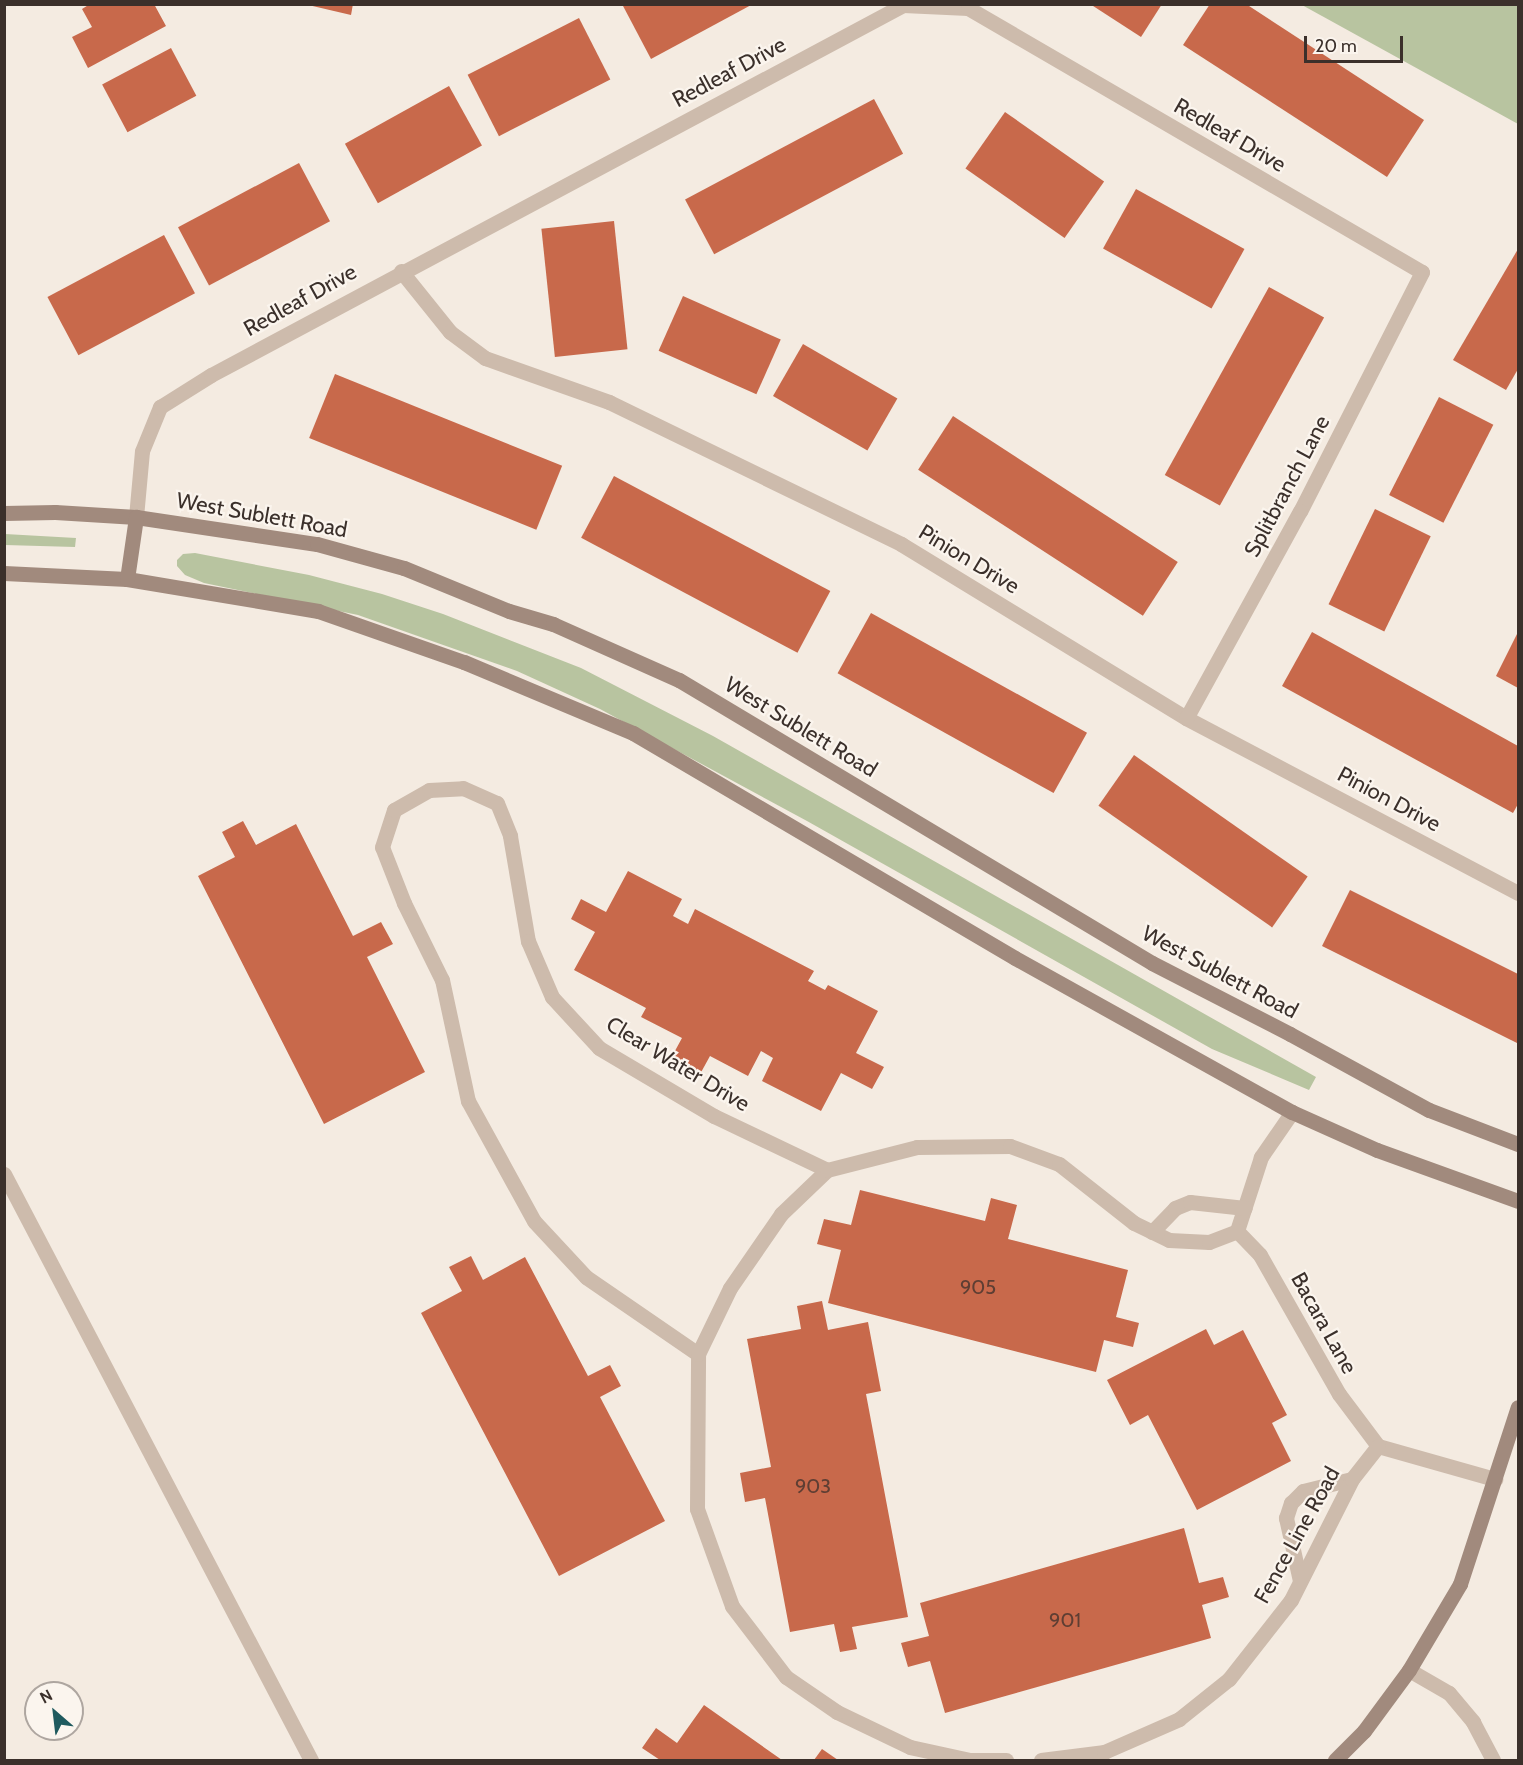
<!DOCTYPE html>
<style>
body{margin:0}
#map{position:relative;width:1523px;height:1765px;overflow:hidden;background:#f4ebe1;font-family:Cabin,sans-serif}
div>[style]{position:absolute}
.green>*{inset:0;background:#b8c4a0}
.building>*{inset:0;background:#c8694b;transform-origin:0 0}
.lane>*{height:15px;margin:-7.5px;padding:0 7.5px;transform-origin:7.5px;border-radius:7.5px;background:#cdbbac}
.street>*{height:15px;margin:-7.5px;padding:0 7.5px;transform-origin:7.5px;border-radius:7.5px;background:#cdbbac}
.secondary>*{height:15px;margin:-7.5px;padding:0 7.5px;transform-origin:7.5px;border-radius:7.5px;background:#a18a7d}
span{translate:-50% -50%;white-space:nowrap;text-align:center;line-height:1.15;-webkit-text-stroke:4.5px #fbf5ee;paint-order:stroke}
.number-label{font-size:20px;color:#5e3e33}
.number-label span{-webkit-text-stroke-width:0}
.street-label{font-size:22px;color:#3b302b}
.frame{position:absolute;inset:0;border:6px solid #3b302b;pointer-events:none}
.north{position:absolute;left:24px;top:1681px;width:60px;height:60px;box-sizing:border-box;background:#fbf5ee;border:2px solid #aea6a0;border-radius:50%;rotate:332deg;font-size:16px;font-weight:700;line-height:24px;text-align:center;color:#3b302b}
.north::after{content:'';display:block;margin:auto;width:21px;height:27px;background:#1f5a5e;clip-path:polygon(50% 0,100% 100%,50% 72%,0 100%)}
.scale{position:absolute;left:1304px;top:36px;width:99px;height:27px;box-sizing:border-box;border:3px solid #3b302b;border-top:0;padding-left:8px;font-size:18px;line-height:21px;white-space:nowrap;color:#3b302b;-webkit-text-stroke:4px #fbf5ee;paint-order:stroke}
</style>
<div id="map">
<div class="green">
<div style="clip-path:polygon(1302px 5px,1518px 5px,1518px 124px)"></div>
<div style="clip-path:polygon(4px 534px,5px 534px,76px 538px,75px 547px,5px 545px)"></div>
<div style="clip-path:polygon(195px 553px,309px 575px,382px 594px,443px 614px,581px 668px,713px 736px,1316px 1077px,1309px 1090px,1212px 1049px,807px 821px,600px 709px,517px 671px,358px 615px,204px 583px,185px 575px,177px 566px,177px 560px,183px 554px)"></div>
</div>
<div class="building">
<div style="clip-path:polygon(90px 4px,154px 4px,166px 26px,88px 68px,72px 37px,92px 27px,82px 9px)"></div>
<div style="clip-path:polygon(304px 4px,353px 4px,351px 15px)"></div>
<div style="clip-path:polygon(622px 4px,753px 4px,651px 59px)"></div>
<div style="clip-path:polygon(1090px 4px,1162px 4px,1141px 37px)"></div>
<div style="clip-path:polygon(1210px 4px,1246px 4px,1424px 120px,1387px 177px,1183px 45px)"></div>
<div style="left:579px;top:18px;width:69px;height:125px;rotate:63deg"></div>
<div style="left:171px;top:48px;width:54px;height:78px;rotate:62deg"></div>
<div style="left:449px;top:86px;width:68px;height:119px;rotate:61deg"></div>
<div style="left:874px;top:99px;width:62px;height:214px;rotate:62deg"></div>
<div style="left:1005px;top:112px;width:121px;height:69px;rotate:35deg"></div>
<div style="left:299px;top:163px;width:66px;height:137px;rotate:62deg"></div>
<div style="left:1136px;top:189px;width:124px;height:68px;rotate:29deg"></div>
<div style="left:614px;top:221px;width:129px;height:73px;rotate:84deg"></div>
<div style="left:164px;top:235px;width:66px;height:132px;rotate:62deg"></div>
<div style="clip-path:polygon(1518px 249px,1518px 369px,1506px 390px,1453px 360px)"></div>
<div style="left:1269px;top:287px;width:63px;height:215px;rotate:29deg"></div>
<div style="left:683px;top:296px;width:107px;height:60px;rotate:24deg"></div>
<div style="left:803px;top:344px;width:109px;height:60px;rotate:30deg"></div>
<div style="left:335px;top:374px;width:245px;height:69px;rotate:22deg"></div>
<div style="left:1439px;top:397px;width:61px;height:110px;rotate:27deg"></div>
<div style="left:953px;top:416px;width:268px;height:64px;rotate:33deg"></div>
<div style="left:614px;top:476px;width:245px;height:70px;rotate:28deg"></div>
<div style="left:1375px;top:509px;width:62px;height:106px;rotate:26deg"></div>
<div style="left:871px;top:613px;width:247px;height:69px;rotate:29deg"></div>
<div style="clip-path:polygon(1312px 632px,1518px 746px,1518px 804px,1513px 813px,1282px 686px)"></div>
<div style="clip-path:polygon(1518px 632px,1518px 688px,1496px 676px)"></div>
<div style="left:1134px;top:755px;width:212px;height:62px;rotate:35deg"></div>
<div style="clip-path:polygon(243px 821px,256px 845px,296px 824px,353px 936px,381px 922px,393px 944px,367px 957px,425px 1072px,324px 1124px,198px 876px,235px 857px,222px 832px)"></div>
<div style="clip-path:polygon(628px 871px,682px 899px,673px 916px,688px 924px,695px 909px,814px 971px,808px 981px,825px 990px,828px 985px,878px 1011px,856px 1053px,884px 1067px,872px 1089px,841px 1073px,821px 1111px,762px 1081px,773px 1058px,761px 1051px,748px 1076px,710px 1056px,699px 1076px,670px 1060px,682px 1038px,641px 1017px,646px 1008px,574px 970px,595px 932px,571px 919px,581px 899px,606px 912px)"></div>
<div style="clip-path:polygon(1350px 890px,1518px 974px,1517px 1043px,1322px 946px)"></div>
<div style="clip-path:polygon(860px 1190px,985px 1221px,991px 1198px,1017px 1205px,1008px 1239px,1128px 1270px,1116px 1317px,1139px 1323px,1133px 1347px,1104px 1340px,1096px 1372px,828px 1303px,841px 1250px,817px 1244px,824px 1219px,851px 1225px)"></div>
<div style="clip-path:polygon(471px 1256px,483px 1280px,525px 1257px,588px 1376px,610px 1365px,621px 1386px,600px 1397px,665px 1521px,559px 1576px,421px 1313px,462px 1291px,449px 1267px)"></div>
<div style="clip-path:polygon(822px 1301px,828px 1330px,868px 1322px,881px 1391px,866px 1394px,908px 1617px,852px 1627px,857px 1649px,840px 1652px,834px 1624px,790px 1632px,765px 1498px,745px 1502px,740px 1473px,771px 1467px,747px 1339px,801px 1329px,797px 1306px)"></div>
<div style="clip-path:polygon(1206px 1329px,1214px 1345px,1243px 1330px,1287px 1415px,1272px 1423px,1291px 1461px,1197px 1510px,1148px 1415px,1130px 1425px,1107px 1380px)"></div>
<div style="clip-path:polygon(1184px 1528px,1199px 1583px,1223px 1577px,1229px 1597px,1202px 1605px,1211px 1638px,945px 1713px,930px 1661px,908px 1667px,901px 1643px,929px 1636px,920px 1603px)"></div>
<div style="clip-path:polygon(704px 1705px,782px 1760px,660px 1760px,642px 1748px,656px 1728px,677px 1743px)"></div>
<div style="clip-path:polygon(822px 1749px,838px 1760px,814px 1760px)"></div>
</div>
<div class="lane">
<div style="left:401px;top:271px;width:78px;rotate:51.2deg"></div>
<div style="left:450px;top:332px;width:44px;rotate:36.6deg"></div>
<div style="left:485px;top:358px;width:132px;rotate:19.5deg"></div>
<div style="left:609px;top:402px;width:325px;rotate:25.9deg"></div>
<div style="left:901px;top:544px;width:334px;rotate:31.4deg"></div>
<div style="left:1186px;top:718px;width:375px;rotate:27.8deg"></div>
<div style="left:136px;top:517px;width:66px;rotate:-84.8deg"></div>
<div style="left:142px;top:451px;width:48px;rotate:-67.8deg"></div>
<div style="left:160px;top:407px;width:60px;rotate:-32.1deg"></div>
<div style="left:211px;top:375px;width:785px;rotate:-28.13deg"></div>
<div style="left:903px;top:5px;width:65px;rotate:2.6deg"></div>
<div style="left:968px;top:8px;width:525px;rotate:30.18deg"></div>
<div style="left:1422px;top:272px;width:268px;rotate:117deg"></div>
<div style="left:1300px;top:511px;width:236px;rotate:118.8deg"></div>
<div style="left:1292px;top:1112px;width:55px;rotate:124.6deg"></div>
<div style="left:1261px;top:1157px;width:78px;rotate:108deg"></div>
<div style="left:1237px;top:1231px;width:33px;rotate:46deg"></div>
<div style="left:1260px;top:1255px;width:160px;rotate:60.4deg"></div>
<div style="left:1339px;top:1394px;width:65px;rotate:53.1deg"></div>
<div style="left:1378px;top:1446px;width:122px;rotate:15.8deg"></div>
<div style="left:4px;top:1174px;width:662px;rotate:62.35deg"></div>
<div style="left:1152px;top:1232px;width:33px;rotate:-46deg"></div>
<div style="left:1175px;top:1208px;width:16px;rotate:-22deg"></div>
<div style="left:1190px;top:1202px;width:55px;rotate:6.2deg"></div>
<div style="left:698px;top:1354px;width:136px;rotate:-145.5deg"></div>
<div style="left:586px;top:1277px;width:76px;rotate:-132.9deg"></div>
<div style="left:534px;top:1221px;width:137px;rotate:-118.8deg"></div>
<div style="left:468px;top:1101px;width:124px;rotate:-102.1deg"></div>
<div style="left:442px;top:980px;width:86px;rotate:-116.3deg"></div>
<div style="left:404px;top:903px;width:60px;rotate:-111.4deg"></div>
<div style="left:382px;top:847px;width:39px;rotate:-72deg"></div>
<div style="left:394px;top:810px;width:40px;rotate:-29.7deg"></div>
<div style="left:429px;top:790px;width:34px;rotate:-3deg"></div>
<div style="left:463px;top:788px;width:37px;rotate:24deg"></div>
<div style="left:497px;top:803px;width:35px;rotate:68deg"></div>
<div style="left:510px;top:836px;width:107px;rotate:80.3deg"></div>
<div style="left:528px;top:941px;width:61px;rotate:66.8deg"></div>
<div style="left:552px;top:997px;width:69px;rotate:47.3deg"></div>
<div style="left:599px;top:1048px;width:134px;rotate:30.6deg"></div>
<div style="left:714px;top:1116px;width:125px;rotate:25.5deg"></div>
<div style="left:1300px;top:1581px;width:65px;rotate:-102.5deg"></div>
<div style="left:1286px;top:1518px;width:16px;rotate:-72deg"></div>
<div style="left:1291px;top:1503px;width:17px;rotate:-45deg"></div>
<div style="left:1303px;top:1491px;width:50px;rotate:-13.8deg"></div>
<div style="left:1006px;top:1760px;width:36px;rotate:180deg"></div>
<div style="left:970px;top:1760px;width:61px;rotate:-167.8deg"></div>
<div style="left:910px;top:1747px;width:81px;rotate:-154.4deg"></div>
<div style="left:837px;top:1712px;width:62px;rotate:-145.5deg"></div>
<div style="left:786px;top:1677px;width:89px;rotate:-127.3deg"></div>
<div style="left:732px;top:1606px;width:103px;rotate:-109.8deg"></div>
<div style="left:697px;top:1509px;width:155px;rotate:-89.6deg"></div>
<div style="left:698px;top:1354px;width:73px;rotate:-64.1deg"></div>
<div style="left:730px;top:1288px;width:90px;rotate:-55.4deg"></div>
<div style="left:781px;top:1214px;width:64px;rotate:-43.7deg"></div>
<div style="left:827px;top:1170px;width:93px;rotate:-14.3deg"></div>
<div style="left:917px;top:1147px;width:93px;rotate:-0.6deg"></div>
<div style="left:1010px;top:1146px;width:52px;rotate:20.2deg"></div>
<div style="left:1059px;top:1164px;width:95px;rotate:38.2deg"></div>
<div style="left:1134px;top:1223px;width:39px;rotate:26deg"></div>
<div style="left:1169px;top:1240px;width:40px;rotate:2.9deg"></div>
<div style="left:1209px;top:1242px;width:30px;rotate:-21deg"></div>
<div style="left:1041px;top:1760px;width:64px;rotate:-7.2deg"></div>
<div style="left:1104px;top:1752px;width:82px;rotate:-23.7deg"></div>
<div style="left:1179px;top:1719px;width:64px;rotate:-38.7deg"></div>
<div style="left:1229px;top:1679px;width:100px;rotate:-51.9deg"></div>
<div style="left:1291px;top:1600px;width:136px;rotate:-63.2deg"></div>
<div style="left:1352px;top:1479px;width:42px;rotate:-51.8deg"></div>
</div>
<div class="street">
<div style="left:1409px;top:1670px;width:46px;rotate:29.9deg"></div>
<div style="left:1449px;top:1693px;width:38px;rotate:50deg"></div>
<div style="left:1473px;top:1722px;width:43px;rotate:62.2deg"></div>
</div>
<div class="secondary">
<div style="left:4px;top:513px;width:51px;rotate:-1.1deg"></div>
<div style="left:55px;top:512px;width:81px;rotate:3.5deg"></div>
<div style="left:136px;top:517px;width:183px;rotate:8.5deg"></div>
<div style="left:317px;top:544px;width:90px;rotate:15.4deg"></div>
<div style="left:404px;top:568px;width:113px;rotate:22.3deg"></div>
<div style="left:509px;top:611px;width:46px;rotate:16.5deg"></div>
<div style="left:553px;top:624px;width:138px;rotate:24deg"></div>
<div style="left:679px;top:680px;width:551px;rotate:30.89deg"></div>
<div style="left:1152px;top:963px;width:155px;rotate:27.2deg"></div>
<div style="left:1290px;top:1034px;width:158px;rotate:28.7deg"></div>
<div style="left:1429px;top:1110px;width:95px;rotate:20.9deg"></div>
<div style="left:4px;top:573px;width:123px;rotate:2.8deg"></div>
<div style="left:127px;top:579px;width:194px;rotate:9.5deg"></div>
<div style="left:318px;top:611px;width:155px;rotate:19.3deg"></div>
<div style="left:464px;top:662px;width:183px;rotate:22.8deg"></div>
<div style="left:633px;top:733px;width:443px;rotate:30.5deg"></div>
<div style="left:1015px;top:958px;width:317px;rotate:29.1deg"></div>
<div style="left:1292px;top:1112px;width:93px;rotate:24.1deg"></div>
<div style="left:1377px;top:1150px;width:150px;rotate:19.9deg"></div>
<div style="left:127px;top:579px;width:63px;rotate:-81.7deg"></div>
<div style="left:1335px;top:1760px;width:41px;rotate:-45deg"></div>
<div style="left:1364px;top:1731px;width:76px;rotate:-53.6deg"></div>
<div style="left:1409px;top:1670px;width:100px;rotate:-59.3deg"></div>
<div style="left:1460px;top:1584px;width:186px;rotate:-71.9deg"></div>
</div>
<div class="number-label">
<span style="left:978px;top:1287px">905</span>
<span style="left:813px;top:1486px">903</span>
<span style="left:1065px;top:1620px">901</span>
</div>
<div class="street-label">
<span style="left:729px;top:72px;rotate:-28deg">Redleaf Drive</span>
<span style="left:1230px;top:135px;rotate:30deg">Redleaf Drive</span>
<span style="left:300px;top:300px;rotate:-29deg">Redleaf Drive</span>
<span style="left:1287px;top:486px;rotate:-62deg">Splitbranch Lane</span>
<span style="left:262px;top:515px;rotate:10deg">West Sublett Road</span>
<span style="left:969px;top:559px;rotate:31deg">Pinion Drive</span>
<span style="left:801px;top:727px;rotate:31deg">West Sublett Road</span>
<span style="left:1389px;top:799px;rotate:28deg">Pinion Drive</span>
<span style="left:1220px;top:972px;rotate:28deg">West Sublett Road</span>
<span style="left:678px;top:1064px;rotate:31deg">Clear Water Drive</span>
<span style="left:1324px;top:1323px;rotate:61deg">Bacara Lane</span>
<span style="left:1297px;top:1535px;rotate:-61deg">Fence Line Road</span>
</div>
<div class="frame"></div>
<div class="north">N</div>
<div class="scale">20 m</div>
</div>
